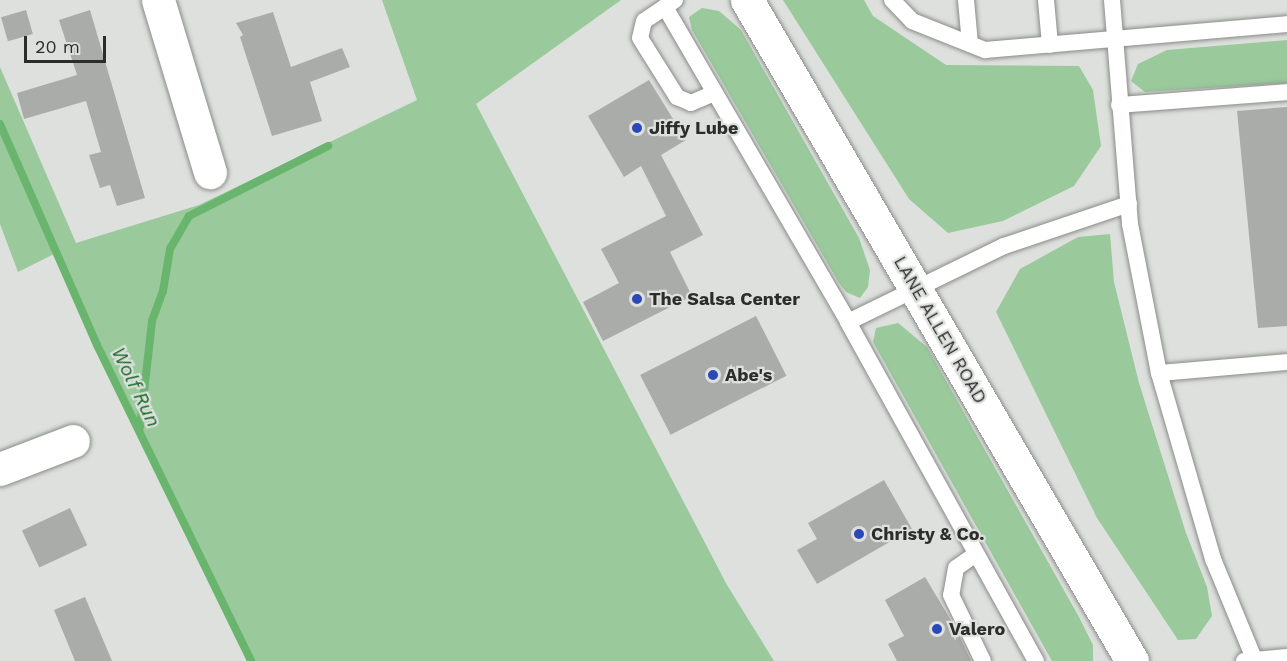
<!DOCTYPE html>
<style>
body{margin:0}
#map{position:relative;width:1287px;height:661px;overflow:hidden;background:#dde0dd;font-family:"Work Sans",sans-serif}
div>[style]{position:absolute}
.green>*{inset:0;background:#9ac99c}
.stream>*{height:8px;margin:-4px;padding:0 4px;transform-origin:4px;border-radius:4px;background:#69b56d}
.building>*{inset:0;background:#aaacaa;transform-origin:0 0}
.roads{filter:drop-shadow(0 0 2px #898b89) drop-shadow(0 0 2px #898b89)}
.lane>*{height:16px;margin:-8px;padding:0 8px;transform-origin:8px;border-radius:8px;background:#fff}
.street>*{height:33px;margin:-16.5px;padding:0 16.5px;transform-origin:16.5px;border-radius:16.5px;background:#fff}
.secondary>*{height:33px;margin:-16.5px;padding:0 16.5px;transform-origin:16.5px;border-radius:16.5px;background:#fff}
.dots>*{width:16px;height:16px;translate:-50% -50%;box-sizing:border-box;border:3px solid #dde0dd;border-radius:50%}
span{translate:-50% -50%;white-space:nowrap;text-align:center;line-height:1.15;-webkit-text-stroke:4.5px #dde0dd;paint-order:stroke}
.poi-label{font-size:18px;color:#2b2c2b;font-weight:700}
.left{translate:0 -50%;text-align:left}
.street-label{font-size:18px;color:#2b2c2b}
.water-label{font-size:20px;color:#196825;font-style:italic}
.scale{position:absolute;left:24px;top:36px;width:82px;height:27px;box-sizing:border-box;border:3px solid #2b2c2b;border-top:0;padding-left:8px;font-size:18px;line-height:21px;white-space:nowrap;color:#2b2c2b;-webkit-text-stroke:4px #dde0dd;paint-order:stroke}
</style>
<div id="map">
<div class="green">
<div style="clip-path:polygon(382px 0,621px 0,476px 104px,727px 585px,774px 661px,250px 661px,56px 253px,18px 272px,0 224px,0 67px,76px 243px,199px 205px,417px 100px)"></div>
<div style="clip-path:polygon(783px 0,864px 0,873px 16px,946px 65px,1079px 66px,1093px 90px,1101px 146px,1074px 186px,1003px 221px,948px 233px,909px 199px)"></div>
<div style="clip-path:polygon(702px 8px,719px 11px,741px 30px,859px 238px,870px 270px,868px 287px,860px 298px,846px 292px,839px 283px,692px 30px,689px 17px)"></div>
<div style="clip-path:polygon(1287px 40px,1287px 83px,1145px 92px,1131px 81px,1138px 64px,1167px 50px)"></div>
<div style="clip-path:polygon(1110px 234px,1114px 282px,1139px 383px,1186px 533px,1207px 587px,1212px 616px,1196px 639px,1178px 640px,1097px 518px,996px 312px,1020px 269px,1078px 237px)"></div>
<div style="clip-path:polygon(898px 323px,927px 347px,1079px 617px,1093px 645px,1093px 661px,1052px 661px,873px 342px,876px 328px)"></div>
</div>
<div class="stream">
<div style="left:0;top:124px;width:241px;rotate:66.3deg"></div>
<div style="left:97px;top:345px;width:352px;rotate:64deg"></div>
<div style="left:140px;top:427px;width:107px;rotate:-83.5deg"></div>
<div style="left:152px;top:321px;width:32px;rotate:-70deg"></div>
<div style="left:163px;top:291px;width:43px;rotate:-80.5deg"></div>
<div style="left:170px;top:249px;width:38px;rotate:-60deg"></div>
<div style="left:189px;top:216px;width:156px;rotate:-26.7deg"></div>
</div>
<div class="building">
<div style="left:26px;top:10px;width:25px;height:26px;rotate:74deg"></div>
<div style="clip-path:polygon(90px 10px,145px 198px,117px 206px,110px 185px,100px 188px,89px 155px,101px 152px,86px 101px,24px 119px,17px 93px,77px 75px,59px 20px)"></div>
<div style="clip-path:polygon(273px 12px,291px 67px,342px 48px,350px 67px,310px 82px,322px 121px,272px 136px,240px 37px,243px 35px,236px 23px)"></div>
<div style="clip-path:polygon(649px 80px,686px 140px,661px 155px,703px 235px,670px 252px,692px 296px,603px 341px,583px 302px,619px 283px,601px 249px,666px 216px,641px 166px,624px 177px,588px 116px)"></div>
<div style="clip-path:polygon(1287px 107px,1287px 326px,1258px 328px,1237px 111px)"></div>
<div style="left:756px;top:316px;width:67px;height:130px;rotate:63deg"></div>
<div style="clip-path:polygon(884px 480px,912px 529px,817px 584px,797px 550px,817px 539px,808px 523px)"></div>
<div style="left:70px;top:508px;width:41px;height:53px;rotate:65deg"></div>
<div style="clip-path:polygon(925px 577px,955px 627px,971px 661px,897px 661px,888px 644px,904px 636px,885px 600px)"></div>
<div style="clip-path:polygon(85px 597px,112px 661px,75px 661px,54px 610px)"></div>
</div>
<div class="roads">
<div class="lane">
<div style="left:675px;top:0;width:12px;rotate:145deg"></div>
<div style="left:665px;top:7px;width:364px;rotate:59.8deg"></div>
<div style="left:848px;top:322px;width:174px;rotate:-26deg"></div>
<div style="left:1004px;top:246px;width:132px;rotate:-18.6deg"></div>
<div style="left:892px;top:0;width:29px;rotate:46deg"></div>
<div style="left:912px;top:21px;width:79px;rotate:21.7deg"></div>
<div style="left:985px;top:50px;width:303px;rotate:-4.9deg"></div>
<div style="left:966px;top:0;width:44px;rotate:84.8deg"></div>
<div style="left:1046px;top:0;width:45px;rotate:84.9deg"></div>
<div style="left:1112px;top:0;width:225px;rotate:85.4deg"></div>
<div style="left:1130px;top:224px;width:152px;rotate:79deg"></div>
<div style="left:1159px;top:373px;width:194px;rotate:73.8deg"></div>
<div style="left:1213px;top:559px;width:110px;rotate:67.6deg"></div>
<div style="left:665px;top:7px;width:25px;rotate:146deg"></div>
<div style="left:644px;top:21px;width:17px;rotate:103deg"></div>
<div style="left:640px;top:38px;width:70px;rotate:57.9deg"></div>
<div style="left:677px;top:97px;width:15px;rotate:23deg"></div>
<div style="left:691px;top:103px;width:25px;rotate:-23deg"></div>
<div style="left:1119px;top:105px;width:169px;rotate:-4.4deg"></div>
<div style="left:848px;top:322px;width:388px;rotate:61deg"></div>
<div style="left:1159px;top:373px;width:128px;rotate:-4.9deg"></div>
<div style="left:976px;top:554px;width:24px;rotate:145deg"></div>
<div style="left:956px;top:568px;width:27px;rotate:100deg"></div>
<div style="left:951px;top:595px;width:73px;rotate:64.1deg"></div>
<div style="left:1244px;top:661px;width:43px;rotate:-5.3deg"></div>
</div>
<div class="street">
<div style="left:158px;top:0;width:180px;rotate:73.2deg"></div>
<div style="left:0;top:469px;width:78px;rotate:-21deg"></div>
</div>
<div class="secondary">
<div style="left:747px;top:0;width:765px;rotate:59.78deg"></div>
</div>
</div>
<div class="dots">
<div style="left:637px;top:128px;background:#2b48b8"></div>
<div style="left:637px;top:299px;background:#2b48b8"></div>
<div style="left:713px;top:375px;background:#2b48b8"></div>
<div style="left:859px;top:534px;background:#2b48b8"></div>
<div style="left:937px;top:629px;background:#2b48b8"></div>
</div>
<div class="poi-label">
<span class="left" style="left:649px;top:128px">Jiffy Lube</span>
<span class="left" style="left:649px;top:299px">The Salsa Center</span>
<span class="left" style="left:725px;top:375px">Abe's</span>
<span class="left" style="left:871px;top:534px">Christy &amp; Co.</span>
<span class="left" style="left:949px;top:629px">Valero</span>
</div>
<div class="street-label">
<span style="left:940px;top:330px;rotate:60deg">LANE ALLEN ROAD</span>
</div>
<div class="water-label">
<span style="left:136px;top:387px;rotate:64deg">Wolf Run</span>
</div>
<div class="scale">20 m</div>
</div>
